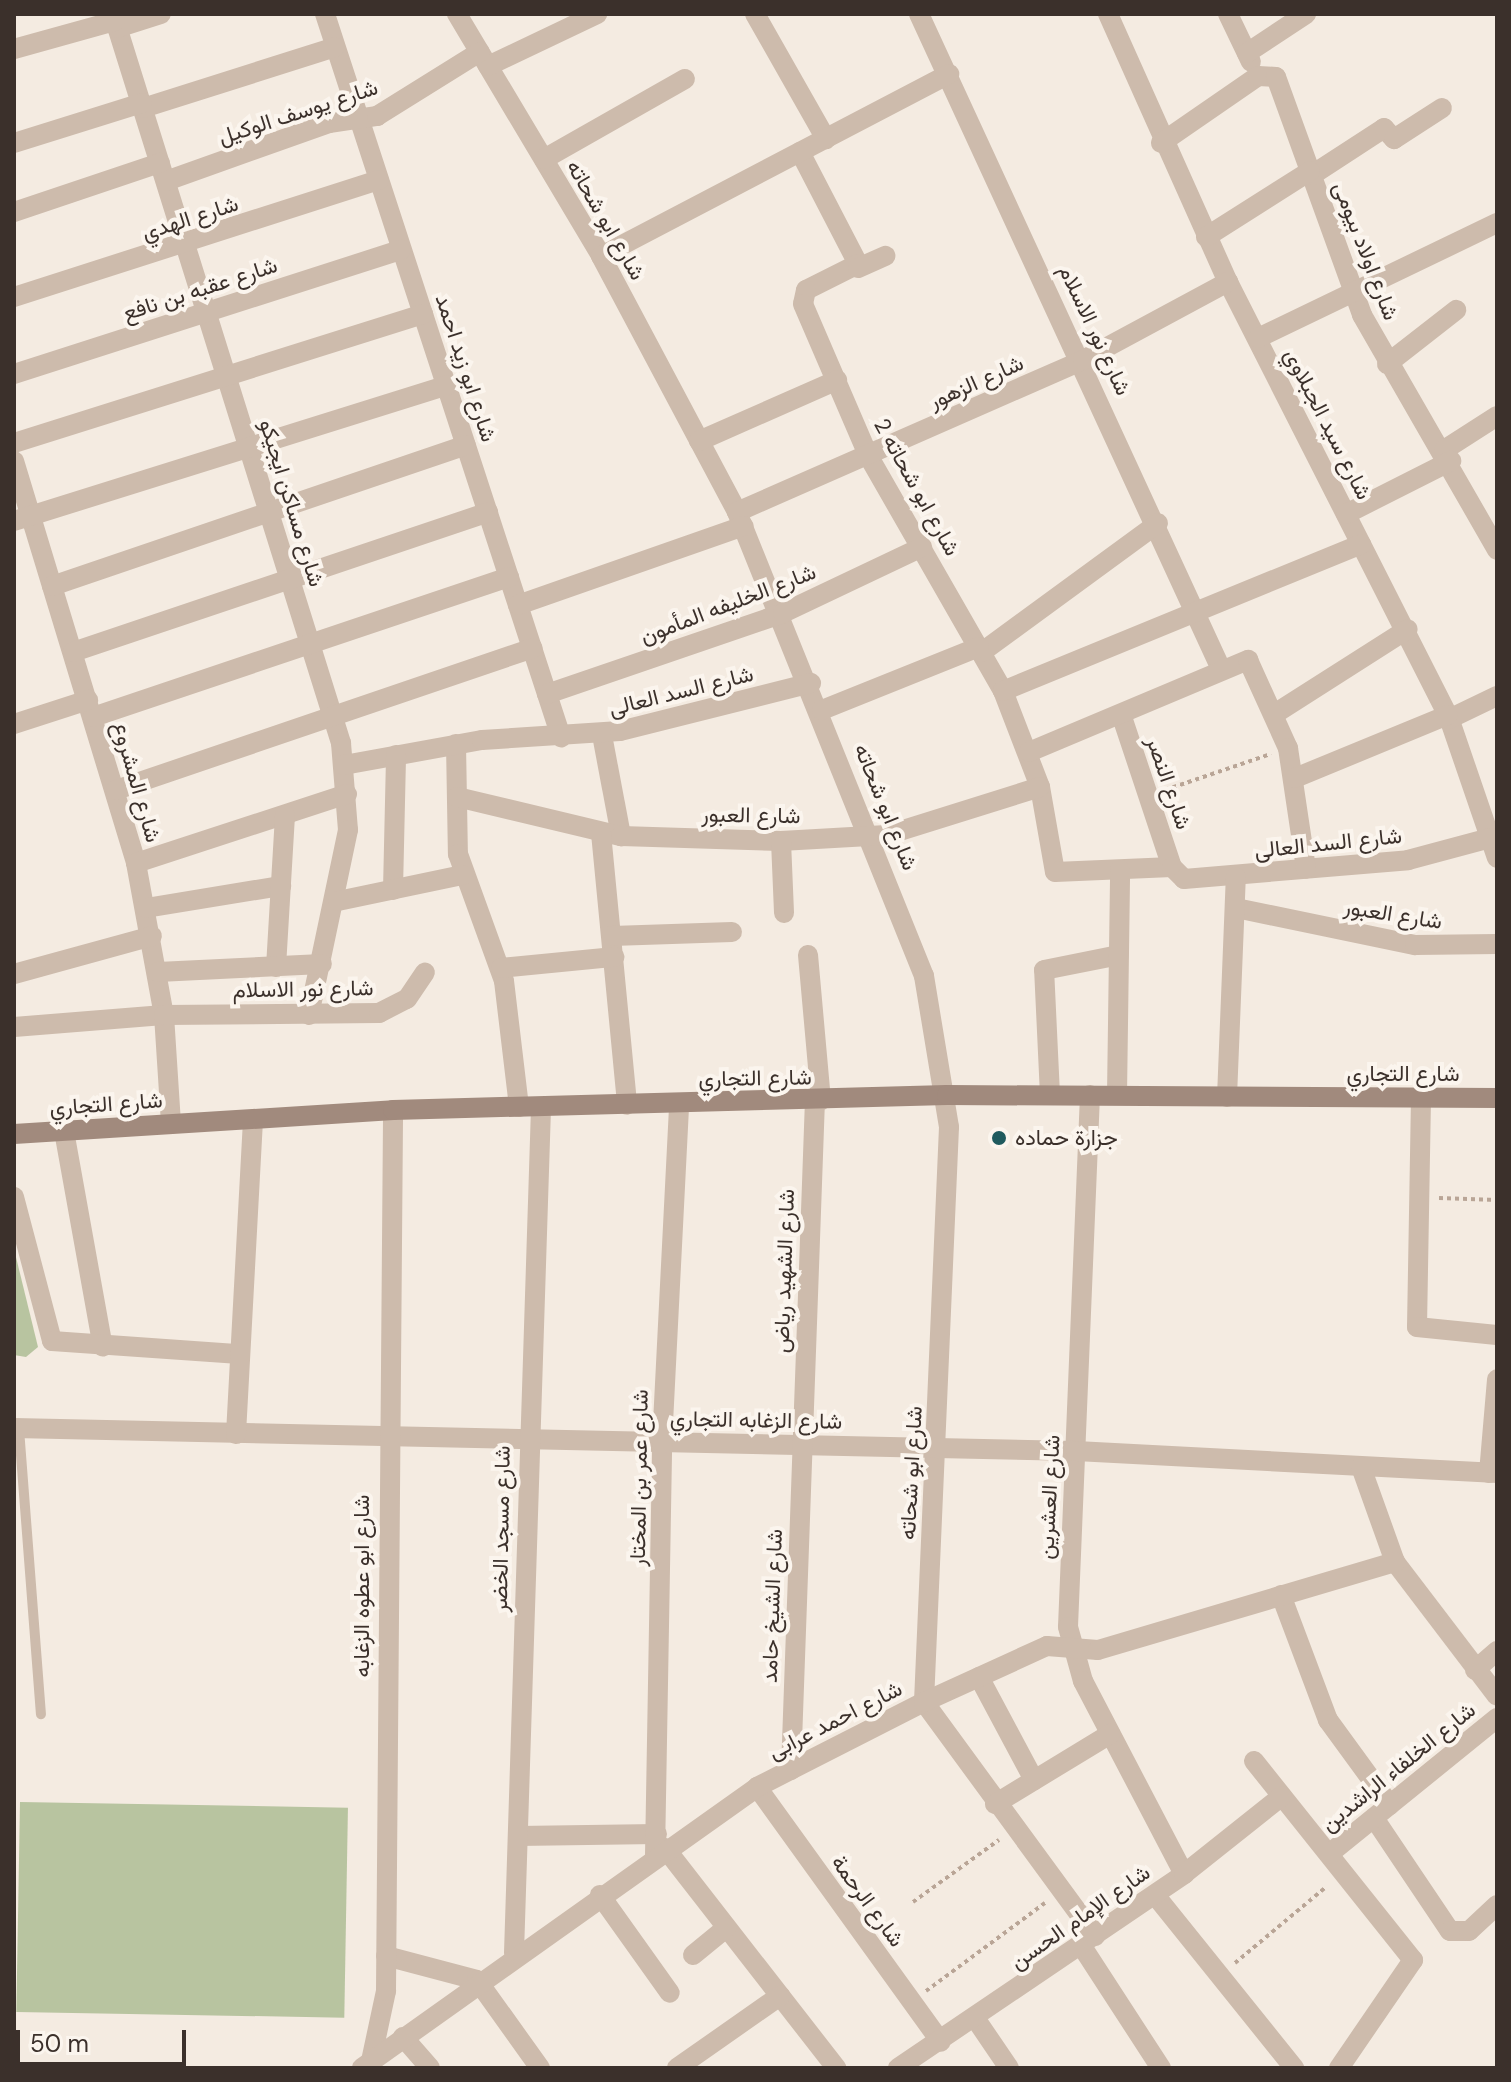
<!DOCTYPE html>
<meta charset="utf-8">
<style>
body{margin:0}
#map{position:relative;width:1511px;height:2082px;overflow:hidden;background:#f4ebe1;font-family:"DM Sans",Vazirmatn,sans-serif}
div>[style]{position:absolute}
.green>*{inset:0;background:#b8c4a0;transform-origin:0 0}
.path>*{height:4px;margin-top:-2px;transform-origin:0;background:repeating-linear-gradient(90deg,#b9a596 0 4px,transparent 0 8px)}
.lane>*{height:10px;margin:-5px;padding:0 5px;transform-origin:5px;border-radius:5px;background:#cdbbac}
.street>*{height:20px;margin:-10px;padding:0 10px;transform-origin:10px;border-radius:10px;background:#cdbbac}
.secondary>*{height:20px;margin:-10px;padding:0 10px;transform-origin:10px;border-radius:10px;background:#a18a7d}
.dots>*{width:22px;height:22px;translate:-50% -50%;box-sizing:border-box;border:4px solid #fbf5ee;border-radius:50%}
span{translate:-50% -50%;white-space:nowrap;text-align:center;line-height:1.15;-webkit-text-stroke:8px #fbf5ee;paint-order:stroke}
.street-label{font-size:22px;color:#3b302b}
.poi-label{font-size:22px;color:#3b302b}
.left{translate:0 -50%;text-align:left}
.frame{position:absolute;inset:0;border:16px solid #3b302b;pointer-events:none}
.scale{position:absolute;left:16px;top:2030px;width:170px;height:36px;box-sizing:border-box;border:4px solid #3b302b;border-top:0;padding-left:10px;font-size:24px;line-height:28px;white-space:nowrap;color:#3b302b;-webkit-text-stroke:6px #fbf5ee;paint-order:stroke}
</style>
<div id="map">
<div class="green">
<div style="clip-path:polygon(14px 1249px,38px 1347px,26px 1357px,14px 1355px)"></div>
<div style="left:20px;top:1802px;width:328px;height:210px;rotate:1deg"></div>
</div>
<div class="path">
<div style="left:1165px;top:790px;width:112px;rotate:-18.8deg"></div>
<div style="left:1439px;top:1198px;width:58px;rotate:2deg"></div>
<div style="left:913px;top:1902px;width:106px;rotate:-35.8deg"></div>
<div style="left:1235px;top:1963px;width:119px;rotate:-39.9deg"></div>
<div style="left:926px;top:1991px;width:148px;rotate:-36.5deg"></div>
</div>
<div class="lane">
<div style="left:19px;top:1429px;width:286px;rotate:85.6deg"></div>
</div>
<div class="street">
<div style="left:113px;top:14px;width:764px;rotate:72.63deg"></div>
<div style="left:341px;top:743px;width:87px;rotate:85.4deg"></div>
<div style="left:348px;top:830px;width:189px;rotate:101.9deg"></div>
<div style="left:325px;top:14px;width:761px;rotate:71.92deg"></div>
<div style="left:457px;top:14px;width:282px;rotate:59.2deg"></div>
<div style="left:601px;top:256px;width:290px;rotate:62deg"></div>
<div style="left:737px;top:512px;width:500px;rotate:68.05deg"></div>
<div style="left:924px;top:976px;width:153px;rotate:80.6deg"></div>
<div style="left:949px;top:1127px;width:576px;rotate:92.49deg"></div>
<div style="left:924px;top:1702px;width:290px;rotate:53.8deg"></div>
<div style="left:755px;top:14px;width:144px;rotate:60.4deg"></div>
<div style="left:919px;top:14px;width:721px;rotate:65.25deg"></div>
<div style="left:1108px;top:14px;width:294px;rotate:65.9deg"></div>
<div style="left:1228px;top:282px;width:486px;rotate:63.1deg"></div>
<div style="left:1448px;top:715px;width:151px;rotate:71.1deg"></div>
<div style="left:1228px;top:14px;width:53px;rotate:64.4deg"></div>
<div style="left:117px;top:28px;width:46px;rotate:-17.7deg"></div>
<div style="left:14px;top:49px;width:105px;rotate:-15.5deg"></div>
<div style="left:1247px;top:53px;width:71px;rotate:-33.5deg"></div>
<div style="left:488px;top:66px;width:121px;rotate:-25.5deg"></div>
<div style="left:143px;top:108px;width:201px;rotate:-17.6deg"></div>
<div style="left:14px;top:143px;width:134px;rotate:-17.4deg"></div>
<div style="left:1161px;top:143px;width:118px;rotate:-34.6deg"></div>
<div style="left:1258px;top:76px;width:18px;rotate:3deg"></div>
<div style="left:1276px;top:77px;width:253px;rotate:70.1deg"></div>
<div style="left:1362px;top:315px;width:271px;rotate:60.1deg"></div>
<div style="left:800px;top:152px;width:126px;rotate:62.6deg"></div>
<div style="left:858px;top:264px;width:58px;rotate:153.4deg"></div>
<div style="left:806px;top:290px;width:14px;rotate:102deg"></div>
<div style="left:803px;top:304px;width:167px;rotate:66.7deg"></div>
<div style="left:869px;top:457px;width:270px;rotate:60.2deg"></div>
<div style="left:1003px;top:691px;width:103px;rotate:68.9deg"></div>
<div style="left:1040px;top:787px;width:86px;rotate:80deg"></div>
<div style="left:1055px;top:872px;width:117px;rotate:-2.4deg"></div>
<div style="left:544px;top:159px;width:162px;rotate:-29.6deg"></div>
<div style="left:1312px;top:175px;width:86px;rotate:-33.1deg"></div>
<div style="left:1384px;top:128px;width:15px;rotate:48deg"></div>
<div style="left:1394px;top:139px;width:57px;rotate:-32.9deg"></div>
<div style="left:166px;top:181px;width:173px;rotate:-19.6deg"></div>
<div style="left:329px;top:123px;width:49px;rotate:-8.3deg"></div>
<div style="left:377px;top:116px;width:121px;rotate:-31.9deg"></div>
<div style="left:14px;top:212px;width:154px;rotate:-18.6deg"></div>
<div style="left:1206px;top:237px;width:123px;rotate:-32.4deg"></div>
<div style="left:601px;top:256px;width:393px;rotate:-27.6deg"></div>
<div style="left:858px;top:268px;width:30px;rotate:-24deg"></div>
<div style="left:14px;top:297px;width:383px;rotate:-17.8deg"></div>
<div style="left:1258px;top:338px;width:265px;rotate:-25.7deg"></div>
<div style="left:1387px;top:364px;width:88px;rotate:-38deg"></div>
<div style="left:14px;top:374px;width:406px;rotate:-17.8deg"></div>
<div style="left:699px;top:441px;width:151px;rotate:-23.8deg"></div>
<div style="left:14px;top:443px;width:429px;rotate:-17.5deg"></div>
<div style="left:1444px;top:450px;width:63px;rotate:-32.7deg"></div>
<div style="left:14px;top:461px;width:420px;rotate:73.1deg"></div>
<div style="left:136px;top:863px;width:155px;rotate:79.6deg"></div>
<div style="left:164px;top:1015px;width:109px;rotate:86.3deg"></div>
<div style="left:737px;top:512px;width:378px;rotate:-23.7deg"></div>
<div style="left:1083px;top:360px;width:165px;rotate:-28.3deg"></div>
<div style="left:1346px;top:514px;width:118px;rotate:-26.8deg"></div>
<div style="left:14px;top:521px;width:454px;rotate:-17.4deg"></div>
<div style="left:52px;top:586px;width:437px;rotate:-18.8deg"></div>
<div style="left:518px;top:605px;width:239px;rotate:-19.3deg"></div>
<div style="left:73px;top:652px;width:438px;rotate:-18.6deg"></div>
<div style="left:982px;top:652px;width:218px;rotate:-36.2deg"></div>
<div style="left:1003px;top:691px;width:387px;rotate:-22.3deg"></div>
<div style="left:547px;top:694px;width:250px;rotate:-18.9deg"></div>
<div style="left:783px;top:613px;width:154px;rotate:-25.4deg"></div>
<div style="left:822px;top:710px;width:169px;rotate:-21.9deg"></div>
<div style="left:1276px;top:713px;width:156px;rotate:-32.5deg"></div>
<div style="left:1121px;top:714px;width:161px;rotate:71.6deg"></div>
<div style="left:1172px;top:867px;width:17px;rotate:45deg"></div>
<div style="left:1184px;top:879px;width:225px;rotate:-4.8deg"></div>
<div style="left:1408px;top:860px;width:85px;rotate:-15deg"></div>
<div style="left:93px;top:717px;width:439px;rotate:-18.6deg"></div>
<div style="left:1449px;top:719px;width:53px;rotate:-25.6deg"></div>
<div style="left:14px;top:724px;width:78px;rotate:-18deg"></div>
<div style="left:602px;top:735px;width:103px;rotate:79.3deg"></div>
<div style="left:456px;top:744px;width:110px;rotate:89deg"></div>
<div style="left:458px;top:854px;width:135px;rotate:70.1deg"></div>
<div style="left:504px;top:981px;width:127px;rotate:83.2deg"></div>
<div style="left:1029px;top:752px;width:238px;rotate:-22.8deg"></div>
<div style="left:1248px;top:660px;width:97px;rotate:65.6deg"></div>
<div style="left:1288px;top:748px;width:122px;rotate:81.5deg"></div>
<div style="left:344px;top:765px;width:140px;rotate:-10.3deg"></div>
<div style="left:482px;top:740px;width:138px;rotate:-3.7deg"></div>
<div style="left:620px;top:731px;width:197px;rotate:-14.1deg"></div>
<div style="left:1295px;top:778px;width:165px;rotate:-22.4deg"></div>
<div style="left:116px;top:790px;width:440px;rotate:-18.8deg"></div>
<div style="left:457px;top:797px;width:169px;rotate:13.4deg"></div>
<div style="left:621px;top:836px;width:160px;rotate:1.8deg"></div>
<div style="left:781px;top:841px;width:106px;rotate:-3.2deg"></div>
<div style="left:887px;top:835px;width:160px;rotate:-17.4deg"></div>
<div style="left:601px;top:833px;width:273px;rotate:84.5deg"></div>
<div style="left:781px;top:841px;width:72px;rotate:87.6deg"></div>
<div style="left:136px;top:863px;width:222px;rotate:-18.1deg"></div>
<div style="left:393px;top:890px;width:135px;rotate:-88.7deg"></div>
<div style="left:338px;top:901px;width:127px;rotate:-11.8deg"></div>
<div style="left:146px;top:908px;width:137px;rotate:-9.3deg"></div>
<div style="left:1236px;top:908px;width:183px;rotate:11.7deg"></div>
<div style="left:1415px;top:945px;width:82px;rotate:-0.7deg"></div>
<div style="left:612px;top:936px;width:120px;rotate:-1.9deg"></div>
<div style="left:808px;top:955px;width:146px;rotate:84.9deg"></div>
<div style="left:276px;top:967px;width:152px;rotate:-86.6deg"></div>
<div style="left:501px;top:968px;width:114px;rotate:-5.6deg"></div>
<div style="left:158px;top:972px;width:164px;rotate:-2.8deg"></div>
<div style="left:14px;top:974px;width:143px;rotate:-15.4deg"></div>
<div style="left:14px;top:1027px;width:150px;rotate:-4.6deg"></div>
<div style="left:164px;top:1015px;width:215px;rotate:-0.5deg"></div>
<div style="left:379px;top:1013px;width:31px;rotate:-27deg"></div>
<div style="left:407px;top:999px;width:32px;rotate:-56deg"></div>
<div style="left:1050px;top:1095px;width:125px;rotate:-92.7deg"></div>
<div style="left:1044px;top:970px;width:76px;rotate:-11.3deg"></div>
<div style="left:1090px;top:1095px;width:532px;rotate:92.37deg"></div>
<div style="left:1068px;top:1627px;width:56px;rotate:74.5deg"></div>
<div style="left:1083px;top:1681px;width:218px;rotate:62.4deg"></div>
<div style="left:1117px;top:1095px;width:225px;rotate:-89.2deg"></div>
<div style="left:1227px;top:1097px;width:220px;rotate:-87.7deg"></div>
<div style="left:1421px;top:1098px;width:229px;rotate:91deg"></div>
<div style="left:1417px;top:1327px;width:80px;rotate:5.7deg"></div>
<div style="left:64px;top:1131px;width:219px;rotate:79.8deg"></div>
<div style="left:14px;top:1197px;width:149px;rotate:75.2deg"></div>
<div style="left:52px;top:1341px;width:188px;rotate:4deg"></div>
<div style="left:14px;top:1428px;width:1062px;rotate:1.24deg"></div>
<div style="left:1076px;top:1451px;width:422px;rotate:3deg"></div>
<div style="left:236px;top:1434px;width:314px;rotate:-86.9deg"></div>
<div style="left:1361px;top:1467px;width:101px;rotate:70.3deg"></div>
<div style="left:1395px;top:1562px;width:168px;rotate:52.7deg"></div>
<div style="left:1489px;top:1473px;width:94px;rotate:-85.1deg"></div>
<div style="left:1281px;top:1595px;width:134px;rotate:69.4deg"></div>
<div style="left:1328px;top:1720px;width:105px;rotate:53.9deg"></div>
<div style="left:1475px;top:1670px;width:29px;rotate:-41deg"></div>
<div style="left:979px;top:1677px;width:117px;rotate:61.9deg"></div>
<div style="left:1254px;top:1761px;width:255px;rotate:51.4deg"></div>
<div style="left:1413px;top:1960px;width:131px;rotate:124.4deg"></div>
<div style="left:791px;top:1770px;width:670px;rotate:-87.95deg"></div>
<div style="left:757px;top:1787px;width:314px;rotate:54.2deg"></div>
<div style="left:995px;top:1804px;width:135px;rotate:-31.3deg"></div>
<div style="left:1374px;top:1818px;width:136px;rotate:56.1deg"></div>
<div style="left:1450px;top:1931px;width:19px"></div>
<div style="left:1469px;top:1931px;width:38px;rotate:-43deg"></div>
<div style="left:518px;top:1836px;width:139px;rotate:-0.8deg"></div>
<div style="left:665px;top:1848px;width:279px;rotate:52.1deg"></div>
<div style="left:1329px;top:1854px;width:216px;rotate:-39deg"></div>
<div style="left:655px;top:1855px;width:412px;rotate:-89deg"></div>
<div style="left:662px;top:1443px;width:340px;rotate:-87.1deg"></div>
<div style="left:600px;top:1895px;width:120px;rotate:54.5deg"></div>
<div style="left:1155px;top:1895px;width:222px;rotate:51.2deg"></div>
<div style="left:1081px;top:1945px;width:147px;rotate:57deg"></div>
<div style="left:514px;top:1953px;width:846px;rotate:-88.17deg"></div>
<div style="left:693px;top:1955px;width:43px;rotate:-39.3deg"></div>
<div style="left:386px;top:1956px;width:94px;rotate:14.8deg"></div>
<div style="left:477px;top:1980px;width:108px;rotate:54.4deg"></div>
<div style="left:975px;top:2018px;width:60px;rotate:55.8deg"></div>
<div style="left:403px;top:2037px;width:41px;rotate:48.9deg"></div>
<div style="left:371px;top:2061px;width:72px;rotate:-77.9deg"></div>
<div style="left:386px;top:1991px;width:881px;rotate:-89.54deg"></div>
<div style="left:362px;top:2068px;width:485px;rotate:-35.4deg"></div>
<div style="left:757px;top:1787px;width:187px;rotate:-27deg"></div>
<div style="left:924px;top:1702px;width:135px;rotate:-24.5deg"></div>
<div style="left:1047px;top:1646px;width:51px;rotate:4.5deg"></div>
<div style="left:1098px;top:1650px;width:310px;rotate:-16.5deg"></div>
<div style="left:677px;top:2068px;width:126px;rotate:-35deg"></div>
<div style="left:898px;top:2068px;width:346px;rotate:-34.1deg"></div>
<div style="left:1184px;top:1874px;width:125px;rotate:-38.5deg"></div>
</div>
<div class="secondary">
<div style="left:14px;top:1134px;width:380px;rotate:-3.6deg"></div>
<div style="left:393px;top:1110px;width:554px;rotate:-1.55deg"></div>
<div style="left:947px;top:1095px;width:550px;rotate:0.31deg"></div>
</div>
<div class="dots">
<div style="left:999px;top:1138px;background:#1f5a5e"></div>
</div>
<div class="street-label">
<span style="left:298px;top:112px;rotate:-18deg">شارع يوسف الوكيل</span>
<span style="left:190px;top:218px;rotate:-18deg">شارع الهدي</span>
<span style="left:606px;top:220px;rotate:60deg">شارع ابو شحاته</span>
<span style="left:1366px;top:251px;rotate:69deg">شارع اولاد بيومى</span>
<span style="left:200px;top:289px;rotate:-18deg">شارع عقبه بن نافع</span>
<span style="left:1095px;top:330px;rotate:65deg">شارع نور الاسلام</span>
<span style="left:466px;top:368px;rotate:72deg">شارع ابو زيد احمد</span>
<span style="left:976px;top:382px;rotate:-24deg">شارع الزهور</span>
<span style="left:1328px;top:424px;rotate:63deg">شارع سيد الجبلاوي</span>
<span style="left:917px;top:487px;rotate:61deg">شارع ابو شحاته 2</span>
<span style="left:292px;top:503px;rotate:73deg">شارع مساكن ايجيكو</span>
<span style="left:728px;top:604px;rotate:-21deg">شارع الخليفه المأمون</span>
<span style="left:681px;top:691px;rotate:-14deg">شارع السد العالى</span>
<span style="left:137px;top:782px;rotate:74deg">شارع المشروع</span>
<span style="left:1169px;top:783px;rotate:71deg">شارع النصر</span>
<span style="left:886px;top:807px;rotate:68deg">شارع ابو شحاته</span>
<span style="left:751px;top:815px;rotate:1deg">شارع العبور</span>
<span style="left:1328px;top:843px;rotate:-6deg">شارع السد العالى</span>
<span style="left:1393px;top:914px;rotate:9deg">شارع العبور</span>
<span style="left:303px;top:989px;rotate:-1deg">شارع نور الاسلام</span>
<span style="left:1403px;top:1074px">شارع التجاري</span>
<span style="left:755px;top:1078px;rotate:-1deg">شارع التجاري</span>
<span style="left:106px;top:1104px;rotate:-4deg">شارع التجاري</span>
<span style="left:784px;top:1271px;rotate:-88deg">شارع الشهيد رياض</span>
<span style="left:756px;top:1420px;rotate:1deg">شارع الزغابه التجاري</span>
<span style="left:911px;top:1473px;rotate:-87deg">شارع ابو شحاته</span>
<span style="left:639px;top:1478px;rotate:-89deg">شارع عمر بن المختار</span>
<span style="left:1049px;top:1497px;rotate:-87deg">شارع العشرين</span>
<span style="left:501px;top:1529px;rotate:-89deg">شارع مسجد الخضر</span>
<span style="left:362px;top:1586px;rotate:-90deg">شارع ابو عطوه الزغابه</span>
<span style="left:772px;top:1606px;rotate:-88deg">شارع الشيخ حامد</span>
<span style="left:835px;top:1720px;rotate:-27deg">شارع احمد عرابى</span>
<span style="left:1398px;top:1767px;rotate:-39deg">شارع الخلفاء الراشدين</span>
<span style="left:868px;top:1901px;rotate:54deg">شارع الرحمة</span>
<span style="left:1080px;top:1917px;rotate:-35deg">شارع الإمام الحسن</span>
</div>
<div class="poi-label">
<span class="left" style="left:1015px;top:1138px">جزارة حماده</span>
</div>
<div class="frame"></div>
<div class="scale">50 m</div>
</div>
